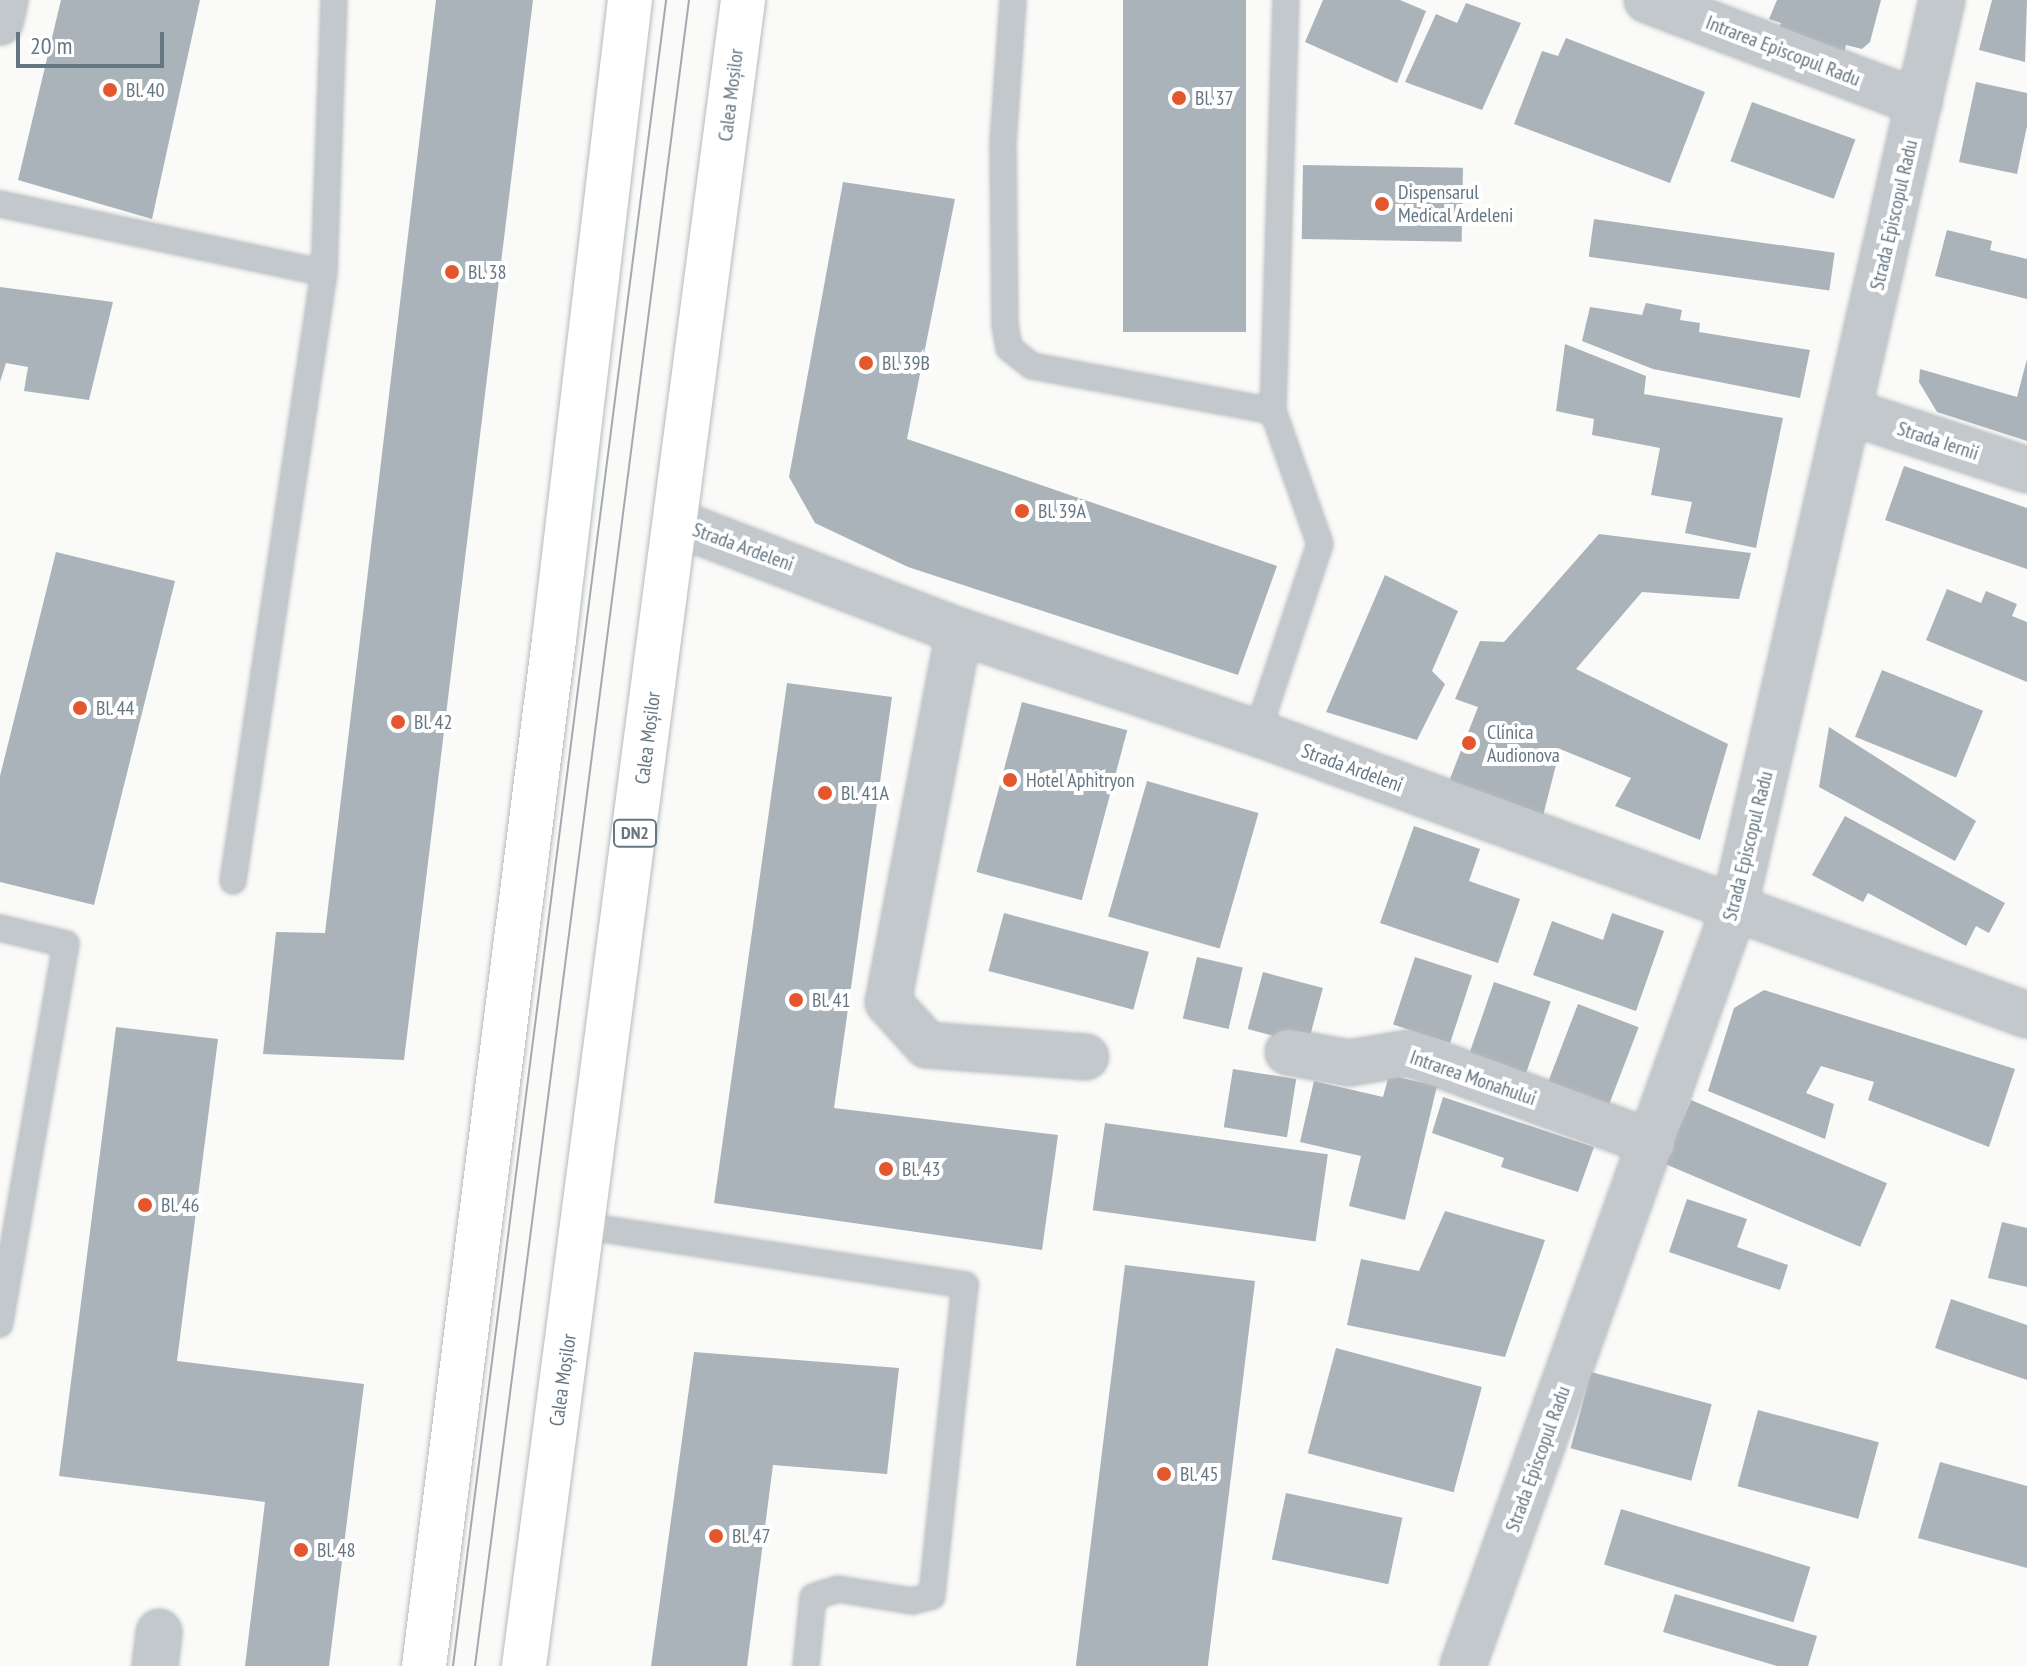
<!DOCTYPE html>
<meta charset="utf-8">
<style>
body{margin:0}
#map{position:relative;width:2027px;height:1666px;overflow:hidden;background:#fafaf8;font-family:"PT Sans Narrow",sans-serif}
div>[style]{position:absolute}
.building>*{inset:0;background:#aab3b9;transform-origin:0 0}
.roads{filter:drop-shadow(0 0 2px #b5babe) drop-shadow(0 0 2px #b5babe)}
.lane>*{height:24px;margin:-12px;padding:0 12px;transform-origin:12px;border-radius:12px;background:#c3c8cc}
.street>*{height:44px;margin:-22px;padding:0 22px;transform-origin:22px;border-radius:22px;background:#c3c8cc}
.primary>*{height:44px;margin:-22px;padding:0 22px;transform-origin:22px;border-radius:22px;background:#fff}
.tram>*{height:2px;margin:-1px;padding:0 1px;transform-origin:1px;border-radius:1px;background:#a2aab0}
.dots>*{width:22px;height:22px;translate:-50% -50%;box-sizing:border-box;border:4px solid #fff;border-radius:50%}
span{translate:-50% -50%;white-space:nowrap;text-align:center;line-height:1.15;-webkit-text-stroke:8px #fff;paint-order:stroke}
.shield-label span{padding:2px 6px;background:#fff;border:2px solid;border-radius:6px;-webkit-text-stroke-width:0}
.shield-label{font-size:18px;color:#657683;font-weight:700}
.street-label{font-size:20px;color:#657683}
.poi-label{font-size:20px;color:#657683}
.left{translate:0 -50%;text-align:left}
.scale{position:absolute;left:16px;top:32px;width:148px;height:36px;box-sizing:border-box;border:4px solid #657683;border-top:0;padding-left:10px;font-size:24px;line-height:28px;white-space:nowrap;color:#657683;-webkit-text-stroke:6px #fff;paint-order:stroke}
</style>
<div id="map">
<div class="building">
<div style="clip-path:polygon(61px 0,200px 0,152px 219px,18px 180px)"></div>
<div style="clip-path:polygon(436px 0,533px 0,404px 1060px,263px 1054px,276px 932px,325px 933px)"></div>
<div style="left:1123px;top:0;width:123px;height:332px"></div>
<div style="clip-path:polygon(1323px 0,1400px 0,1426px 11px,1397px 83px,1305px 42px)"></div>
<div style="clip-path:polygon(1777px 0,1881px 0,1870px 42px,1862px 49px,1846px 45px,1844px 53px,1779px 29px,1781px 23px,1769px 19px)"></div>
<div style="clip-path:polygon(1992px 0,2027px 0,2025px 62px,1979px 50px)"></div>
<div style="clip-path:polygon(1466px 3px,1521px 23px,1482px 110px,1405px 82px,1436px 14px,1457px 23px)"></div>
<div style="clip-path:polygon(1566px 38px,1705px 92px,1670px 183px,1514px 124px,1542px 51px,1558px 56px)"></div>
<div style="clip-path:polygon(1976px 82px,2027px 93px,2027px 126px,2017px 174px,1959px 162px)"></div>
<div style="left:1752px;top:102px;width:110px;height:63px;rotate:20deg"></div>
<div style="left:1303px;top:165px;width:160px;height:74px;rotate:1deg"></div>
<div style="clip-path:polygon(843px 182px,955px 199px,907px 439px,1277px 566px,1238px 675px,908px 567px,815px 523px,789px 477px)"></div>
<div style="left:1594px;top:219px;width:243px;height:38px;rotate:8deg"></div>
<div style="clip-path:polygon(1947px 230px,1992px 241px,1990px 250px,2027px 259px,2027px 299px,1935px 276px)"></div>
<div style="clip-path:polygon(0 287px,113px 302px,89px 400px,24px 391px,28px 367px,6px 363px,0 382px)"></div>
<div style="clip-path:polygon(1646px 303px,1682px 310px,1680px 320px,1700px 323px,1699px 332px,1810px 350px,1800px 398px,1653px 369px,1582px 341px,1590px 307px,1642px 315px)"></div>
<div style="clip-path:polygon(1565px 344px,1646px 376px,1644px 394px,1783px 418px,1756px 548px,1685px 533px,1692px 502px,1651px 495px,1660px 448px,1592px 435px,1594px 419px,1556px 411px)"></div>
<div style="clip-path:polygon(2027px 359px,2027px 441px,1937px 412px,1919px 382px,1920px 369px,2017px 397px)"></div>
<div style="clip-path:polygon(1904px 466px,2027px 508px,2027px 569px,1885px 520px)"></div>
<div style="clip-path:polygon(1599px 534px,1751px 553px,1739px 599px,1642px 592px,1576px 669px,1728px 744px,1700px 840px,1615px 806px,1631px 778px,1560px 749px,1543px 816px,1446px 789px,1478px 707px,1455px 699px,1480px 641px,1504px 642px)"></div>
<div style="clip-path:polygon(56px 552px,175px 581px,94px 905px,0 882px,0 776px)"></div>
<div style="clip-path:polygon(1385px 575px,1458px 611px,1432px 671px,1445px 684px,1417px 740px,1326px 712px)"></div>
<div style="clip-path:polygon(1947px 589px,1981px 603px,1986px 591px,2017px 604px,2012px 616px,2027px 622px,2027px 682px,1926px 640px)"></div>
<div style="left:1882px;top:670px;width:109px;height:72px;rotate:22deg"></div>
<div style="clip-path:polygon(787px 683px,892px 697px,834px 1108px,1058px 1135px,1042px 1250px,714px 1203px)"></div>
<div style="left:1022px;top:702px;width:109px;height:176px;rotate:15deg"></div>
<div style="clip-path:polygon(1829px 727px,1976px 821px,1955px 861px,1819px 787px)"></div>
<div style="left:1147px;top:781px;width:116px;height:141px;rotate:16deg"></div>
<div style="clip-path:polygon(1845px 816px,2005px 903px,1989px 933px,1976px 926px,1966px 946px,1868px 893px,1863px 902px,1812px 875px)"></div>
<div style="clip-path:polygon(1414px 826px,1480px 849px,1469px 881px,1520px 899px,1498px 963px,1380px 923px)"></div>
<div style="left:1004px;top:913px;width:150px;height:60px;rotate:15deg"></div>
<div style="clip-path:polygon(1612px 913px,1664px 931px,1636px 1011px,1533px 975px,1552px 921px,1603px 940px)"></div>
<div style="left:1197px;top:957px;width:47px;height:63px;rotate:13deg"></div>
<div style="left:1415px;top:957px;width:60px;height:71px;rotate:18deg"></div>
<div style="left:1263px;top:972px;width:62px;height:59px;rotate:15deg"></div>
<div style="left:1494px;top:982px;width:60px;height:78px;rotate:19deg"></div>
<div style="clip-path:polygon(1764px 990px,2015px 1069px,1989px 1147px,1868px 1100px,1874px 1082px,1821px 1066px,1806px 1093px,1834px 1104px,1825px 1139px,1708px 1091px,1734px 1008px)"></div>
<div style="left:1578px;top:1004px;width:65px;height:83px;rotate:21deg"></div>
<div style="clip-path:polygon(116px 1027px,218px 1039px,177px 1361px,364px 1384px,329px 1666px,245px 1666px,265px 1502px,59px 1476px)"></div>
<div style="left:1233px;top:1069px;width:64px;height:59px;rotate:9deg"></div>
<div style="clip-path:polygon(1389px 1075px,1437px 1086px,1405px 1220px,1349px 1206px,1361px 1156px,1300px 1142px,1314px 1081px,1383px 1097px)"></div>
<div style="clip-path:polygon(1443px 1097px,1594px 1147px,1578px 1192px,1501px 1167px,1504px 1158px,1432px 1133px)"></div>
<div style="left:1691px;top:1100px;width:213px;height:69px;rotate:23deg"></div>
<div style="left:1105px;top:1123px;width:225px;height:88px;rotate:8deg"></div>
<div style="clip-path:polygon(1687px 1199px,1747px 1219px,1737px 1247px,1788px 1265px,1780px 1290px,1669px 1252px)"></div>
<div style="clip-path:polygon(1445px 1211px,1545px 1240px,1505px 1357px,1347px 1325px,1361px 1259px,1419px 1271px)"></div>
<div style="clip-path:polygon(2002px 1222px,2027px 1228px,2027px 1287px,1988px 1278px)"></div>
<div style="left:1125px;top:1265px;width:131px;height:404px;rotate:7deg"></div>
<div style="clip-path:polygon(1951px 1299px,2027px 1325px,2027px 1380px,1935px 1348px)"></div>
<div style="left:1336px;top:1348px;width:151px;height:109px;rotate:15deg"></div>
<div style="clip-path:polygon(694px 1352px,899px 1368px,887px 1474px,773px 1465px,747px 1666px,651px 1666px)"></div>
<div style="left:1591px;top:1372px;width:125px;height:79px;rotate:15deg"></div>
<div style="left:1758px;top:1410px;width:125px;height:79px;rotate:15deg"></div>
<div style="clip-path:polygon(1940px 1462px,2027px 1486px,2027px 1568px,1918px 1538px)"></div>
<div style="left:1286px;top:1493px;width:119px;height:68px;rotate:12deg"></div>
<div style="left:1621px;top:1509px;width:198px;height:58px;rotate:17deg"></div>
<div style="clip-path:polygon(1675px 1594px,1817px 1636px,1808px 1666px,1777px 1666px,1663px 1632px)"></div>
</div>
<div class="roads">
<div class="lane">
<div style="left:1013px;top:0;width:142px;rotate:94deg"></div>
<div style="left:1003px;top:142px;width:183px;rotate:89.4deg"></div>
<div style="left:1005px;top:325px;width:23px;rotate:80deg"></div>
<div style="left:1009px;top:348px;width:29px;rotate:38deg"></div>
<div style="left:1032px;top:366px;width:245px;rotate:10.6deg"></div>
<div style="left:1273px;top:411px;width:141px;rotate:70.5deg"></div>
<div style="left:1320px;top:544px;width:199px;rotate:108.4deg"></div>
<div style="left:0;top:204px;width:331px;rotate:12deg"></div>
<div style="left:1273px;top:411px;width:411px;rotate:-88.2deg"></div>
<div style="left:233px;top:881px;width:615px;rotate:-81.49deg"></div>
<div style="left:324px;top:273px;width:273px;rotate:-87.9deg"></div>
<div style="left:0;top:928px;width:68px;rotate:13.6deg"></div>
<div style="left:66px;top:944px;width:386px;rotate:99.9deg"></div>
<div style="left:584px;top:1226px;width:386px;rotate:8.8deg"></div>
<div style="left:965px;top:1285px;width:313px;rotate:96.1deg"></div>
<div style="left:932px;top:1596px;width:21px;rotate:166deg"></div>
<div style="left:912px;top:1601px;width:75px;rotate:-170.8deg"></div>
<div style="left:838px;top:1589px;width:26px;rotate:162deg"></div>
<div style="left:813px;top:1597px;width:69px;rotate:95.8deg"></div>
</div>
<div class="street">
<div style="left:1647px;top:0;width:291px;rotate:20.7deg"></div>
<div style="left:0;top:22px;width:23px;rotate:-77deg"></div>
<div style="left:1850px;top:412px;width:186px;rotate:18.1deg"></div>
<div style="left:677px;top:523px;width:302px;rotate:21deg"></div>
<div style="left:959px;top:631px;width:315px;rotate:18.9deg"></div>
<div style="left:1257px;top:733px;width:820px;rotate:20.11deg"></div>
<div style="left:959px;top:631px;width:378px;rotate:100.8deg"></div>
<div style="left:888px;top:1002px;width:58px;rotate:47.8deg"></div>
<div style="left:927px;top:1045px;width:159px;rotate:4.3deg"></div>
<div style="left:1288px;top:1052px;width:62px;rotate:10.2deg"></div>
<div style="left:1349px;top:1063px;width:61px;rotate:-9.5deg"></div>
<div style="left:1409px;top:1053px;width:259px;rotate:20.3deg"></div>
<div style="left:155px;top:1666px;width:34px;rotate:-83deg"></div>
<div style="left:1463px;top:1666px;width:804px;rotate:-70.3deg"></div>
<div style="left:1734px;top:909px;width:932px;rotate:-77.11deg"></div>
</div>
<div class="primary">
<div style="left:424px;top:1666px;width:1034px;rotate:-82.78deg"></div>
<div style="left:554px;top:640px;width:644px;rotate:-83.23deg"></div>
<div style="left:524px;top:1666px;width:1680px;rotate:-82.51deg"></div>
</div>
</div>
<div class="tram">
<div style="left:453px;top:1666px;width:1680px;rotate:-82.71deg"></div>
<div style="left:475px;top:1666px;width:1680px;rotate:-82.68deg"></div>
</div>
<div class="dots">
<div style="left:110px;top:90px;background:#e4572e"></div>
<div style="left:1179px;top:98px;background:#e4572e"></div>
<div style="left:1382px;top:204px;background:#e4572e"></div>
<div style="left:452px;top:272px;background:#e4572e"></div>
<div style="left:866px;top:363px;background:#e4572e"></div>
<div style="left:1022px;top:511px;background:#e4572e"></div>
<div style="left:80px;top:708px;background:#e4572e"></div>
<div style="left:398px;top:722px;background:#e4572e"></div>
<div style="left:1469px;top:743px;background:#e4572e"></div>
<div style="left:1010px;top:780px;background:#e4572e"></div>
<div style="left:825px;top:793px;background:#e4572e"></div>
<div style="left:796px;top:1000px;background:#e4572e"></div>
<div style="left:886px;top:1169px;background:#e4572e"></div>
<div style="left:145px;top:1205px;background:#e4572e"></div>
<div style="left:1164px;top:1474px;background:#e4572e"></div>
<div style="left:716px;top:1536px;background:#e4572e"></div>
<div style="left:301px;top:1550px;background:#e4572e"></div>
</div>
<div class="shield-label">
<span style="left:635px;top:833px">DN2</span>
</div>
<div class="street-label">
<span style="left:1783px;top:51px;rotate:21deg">Intrarea Episcopul Radu</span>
<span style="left:731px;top:95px;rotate:-83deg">Calea Moșilor</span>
<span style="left:1894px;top:215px;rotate:-77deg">Strada Episcopul Radu</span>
<span style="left:1938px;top:441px;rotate:18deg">Strada Iernii</span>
<span style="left:743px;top:547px;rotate:20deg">Strada Ardeleni</span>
<span style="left:648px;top:738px;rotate:-83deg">Calea Moșilor</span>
<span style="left:1352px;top:768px;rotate:20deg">Strada Ardeleni</span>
<span style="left:1748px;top:846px;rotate:-76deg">Strada Episcopul Radu</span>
<span style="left:1473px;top:1078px;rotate:19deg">Intrarea Monahului</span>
<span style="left:563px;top:1380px;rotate:-82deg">Calea Moșilor</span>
<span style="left:1538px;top:1459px;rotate:-70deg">Strada Episcopul Radu</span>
</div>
<div class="poi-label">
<span class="left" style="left:126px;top:90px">Bl. 40</span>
<span class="left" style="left:1195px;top:98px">Bl. 37</span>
<span class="left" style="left:1398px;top:204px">Dispensarul<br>Medical Ardeleni</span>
<span class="left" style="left:468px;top:272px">Bl. 38</span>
<span class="left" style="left:882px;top:363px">Bl. 39B</span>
<span class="left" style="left:1038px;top:511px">Bl. 39A</span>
<span class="left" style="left:96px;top:708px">Bl. 44</span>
<span class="left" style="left:414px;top:722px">Bl. 42</span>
<span class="left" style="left:1487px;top:744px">Clinica<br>Audionova</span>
<span class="left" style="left:1026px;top:780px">Hotel Aphitryon</span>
<span class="left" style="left:841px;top:793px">Bl. 41A</span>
<span class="left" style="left:812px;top:1000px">Bl. 41</span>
<span class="left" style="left:902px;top:1169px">Bl. 43</span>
<span class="left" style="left:161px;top:1205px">Bl. 46</span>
<span class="left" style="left:1180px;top:1474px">Bl. 45</span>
<span class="left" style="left:732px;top:1536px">Bl. 47</span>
<span class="left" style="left:317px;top:1550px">Bl. 48</span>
</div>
<div class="scale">20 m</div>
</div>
